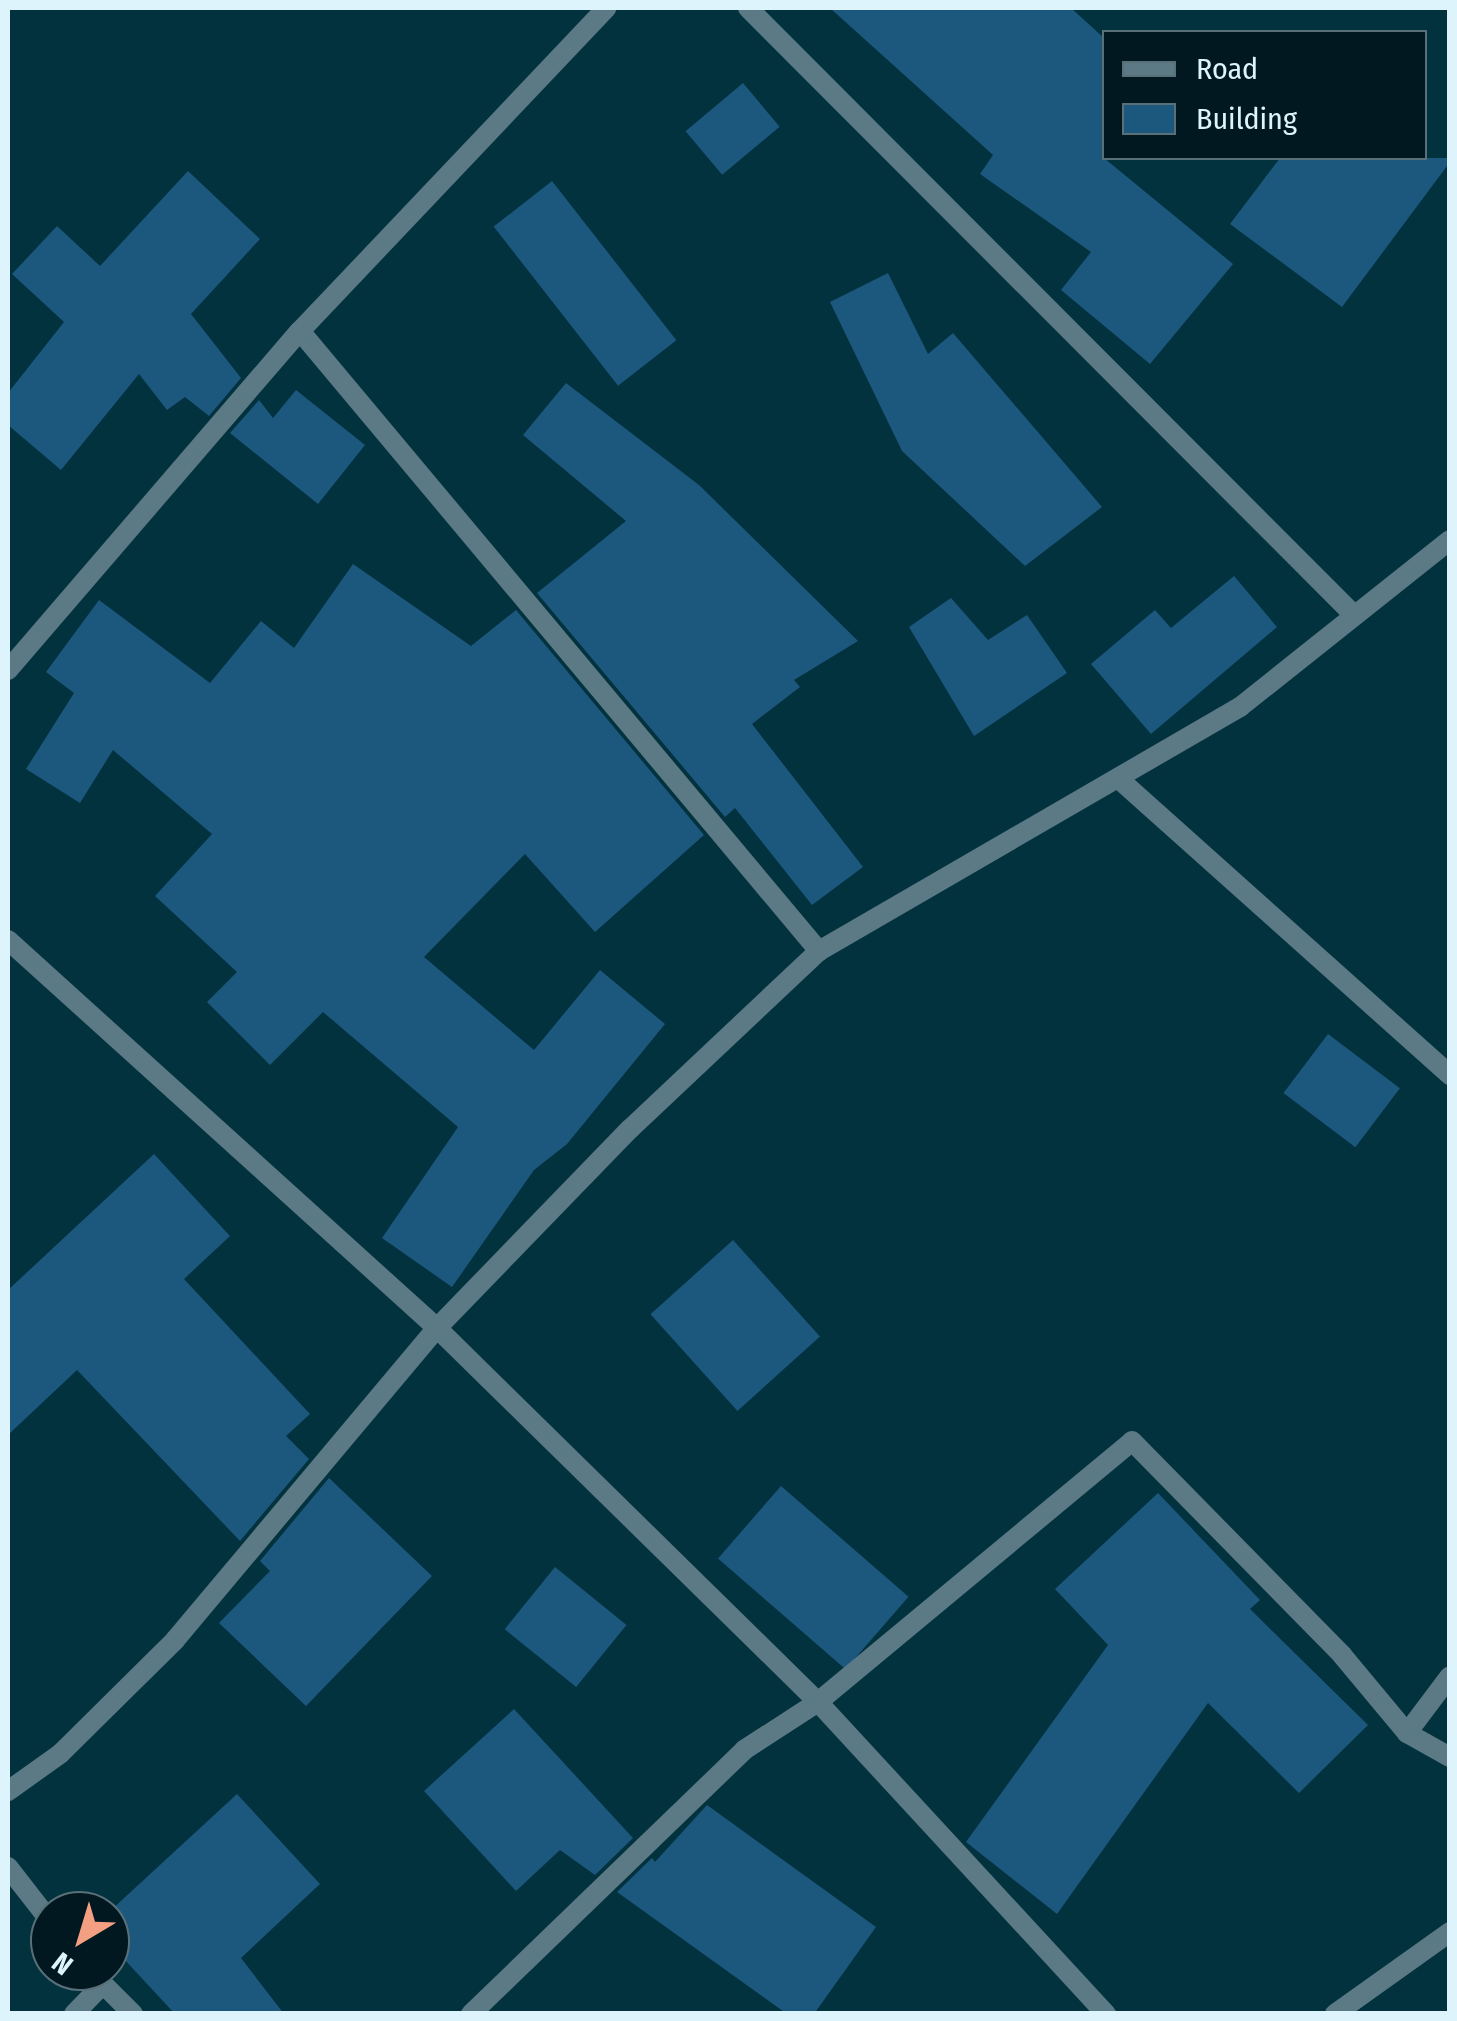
<!DOCTYPE html>
<style>
body{margin:0}
#map{position:relative;width:1457px;height:2021px;overflow:hidden;background:#03323f;font-family:"Fira Sans Condensed",sans-serif}
div>[style]{position:absolute}
.building>*{inset:0;background:#1c577e;transform-origin:0 0}
.street>*{height:20px;margin:-10px;padding:0 10px;transform-origin:10px;border-radius:10px;background:#5b7a85}
span{translate:-50% -50%;white-space:nowrap;text-align:center;line-height:1.15;-webkit-text-stroke:8px #011820;paint-order:stroke}
.frame{position:absolute;inset:0;border:10px solid #def4fc;pointer-events:none}
.legend{position:absolute;left:1102px;top:30px;width:325px;height:130px;box-sizing:border-box;background:#011820;border:2px solid #597078;margin:0;padding:12px 18px;list-style:none;font-size:30px;color:#def4fc}
.legend li{display:flex;align-items:center;gap:20px;height:50px}
.legend b{width:50px;border:2px solid #597078}
.north{position:absolute;left:30px;top:1891px;width:100px;height:100px;box-sizing:border-box;background:#011820;border:2px solid #597078;border-radius:50%;rotate:218deg;font-size:28px;font-weight:700;line-height:40px;text-align:center;color:#def4fc}
.north::after{content:'';display:block;margin:auto;width:35px;height:45px;background:#f2a081;clip-path:polygon(50% 0,100% 100%,50% 72%,0 100%)}
</style>
<div id="map">
<div class="building">
<div style="clip-path:polygon(830px 8px,1071px 8px,1104px 38px,1104px 158px,1233px 264px,1150px 364px,1061px 290px,1091px 252px,980px 174px,993px 155px)"></div>
<div style="left:743px;top:83px;width:57px;height:75px;rotate:50deg"></div>
<div style="clip-path:polygon(1280px 158px,1450px 158px,1450px 162px,1342px 307px,1230px 224px)"></div>
<div style="clip-path:polygon(188px 171px,260px 239px,191px 314px,241px 378px,209px 416px,185px 397px,167px 410px,139px 374px,61px 470px,8px 425px,8px 393px,64px 322px,12px 274px,57px 226px,100px 266px)"></div>
<div style="left:552px;top:181px;width:202px;height:74px;rotate:52deg"></div>
<div style="clip-path:polygon(888px 273px,928px 354px,953px 333px,1102px 507px,1025px 566px,902px 451px,830px 302px)"></div>
<div style="clip-path:polygon(566px 383px,699px 485px,858px 641px,794px 680px,800px 687px,752px 724px,863px 867px,812px 905px,735px 808px,725px 817px,537px 593px,626px 521px,523px 435px)"></div>
<div style="clip-path:polygon(296px 390px,365px 445px,318px 504px,230px 433px,259px 400px,273px 418px)"></div>
<div style="clip-path:polygon(353px 564px,471px 646px,516px 610px,704px 835px,595px 932px,525px 854px,424px 957px,534px 1050px,600px 970px,665px 1024px,567px 1144px,534px 1170px,452px 1287px,382px 1238px,458px 1127px,323px 1012px,270px 1065px,207px 1002px,237px 972px,155px 896px,212px 834px,113px 750px,80px 803px,26px 769px,74px 693px,46px 672px,99px 600px,210px 683px,261px 621px,294px 648px)"></div>
<div style="clip-path:polygon(1234px 576px,1277px 627px,1151px 734px,1091px 664px,1155px 610px,1171px 628px)"></div>
<div style="clip-path:polygon(951px 598px,988px 640px,1027px 615px,1067px 673px,974px 736px,909px 627px)"></div>
<div style="left:1328px;top:1034px;width:90px;height:74px;rotate:37deg"></div>
<div style="clip-path:polygon(154px 1154px,230px 1236px,184px 1279px,310px 1414px,286px 1436px,309px 1459px,240px 1541px,77px 1370px,8px 1435px,8px 1290px)"></div>
<div style="left:733px;top:1240px;width:130px;height:111px;rotate:48deg"></div>
<div style="clip-path:polygon(329px 1478px,432px 1576px,306px 1706px,219px 1623px,270px 1571px,260px 1561px)"></div>
<div style="left:781px;top:1486px;width:169px;height:96px;rotate:41deg"></div>
<div style="clip-path:polygon(1158px 1493px,1260px 1600px,1250px 1609px,1368px 1725px,1299px 1793px,1208px 1703px,1057px 1914px,966px 1842px,1108px 1645px,1055px 1589px)"></div>
<div style="left:555px;top:1567px;width:92px;height:80px;rotate:39deg"></div>
<div style="clip-path:polygon(514px 1709px,633px 1838px,595px 1875px,560px 1850px,516px 1891px,424px 1791px)"></div>
<div style="clip-path:polygon(237px 1794px,320px 1884px,241px 1958px,284px 2014px,175px 2014px,110px 1944px,110px 1911px)"></div>
<div style="clip-path:polygon(707px 1805px,876px 1927px,814px 2014px,787px 2014px,617px 1892px,652px 1858px,655px 1862px)"></div>
</div>
<div class="street">
<div style="left:748px;top:8px;width:855px;rotate:45.05deg"></div>
<div style="left:300px;top:331px;width:809px;rotate:50.07deg"></div>
<div style="left:8px;top:670px;width:447px;rotate:-49.3deg"></div>
<div style="left:300px;top:331px;width:445px;rotate:-46.5deg"></div>
<div style="left:1120px;top:780px;width:443px;rotate:41.8deg"></div>
<div style="left:8px;top:940px;width:578px;rotate:42.13deg"></div>
<div style="left:437px;top:1328px;width:534px;rotate:44.47deg"></div>
<div style="left:818px;top:1702px;width:425px;rotate:47.3deg"></div>
<div style="left:1407px;top:1733px;width:71px;rotate:-53deg"></div>
<div style="left:8px;top:1791px;width:64px;rotate:-35.4deg"></div>
<div style="left:60px;top:1754px;width:162px;rotate:-44.7deg"></div>
<div style="left:175px;top:1640px;width:407px;rotate:-50deg"></div>
<div style="left:437px;top:1328px;width:277px;rotate:-45.9deg"></div>
<div style="left:630px;top:1129px;width:260px;rotate:-43.3deg"></div>
<div style="left:819px;top:951px;width:487px;rotate:-30.1deg"></div>
<div style="left:1240px;top:707px;width:268px;rotate:-38.5deg"></div>
<div style="left:8px;top:1867px;width:68px;rotate:52.1deg"></div>
<div style="left:90px;top:1971px;width:61px;rotate:45deg"></div>
<div style="left:74px;top:2014px;width:39px;rotate:-46deg"></div>
<div style="left:471px;top:2014px;width:380px;rotate:-44deg"></div>
<div style="left:744px;top:1750px;width:88px;rotate:-33deg"></div>
<div style="left:818px;top:1702px;width:408px;rotate:-39.7deg"></div>
<div style="left:1132px;top:1441px;width:300px;rotate:45.5deg"></div>
<div style="left:1342px;top:1655px;width:102px;rotate:50.2deg"></div>
<div style="left:1407px;top:1733px;width:49px;rotate:29.2deg"></div>
<div style="left:1335px;top:2014px;width:141px;rotate:-35.5deg"></div>
</div>
<div class="frame"></div>
<ul class="legend">
<li><b style="height:12px;background:#5b7a85"></b>Road</li>
<li><b style="height:28px;background:#1c577e"></b>Building</li>
</ul>
<div class="north">N</div>
</div>
